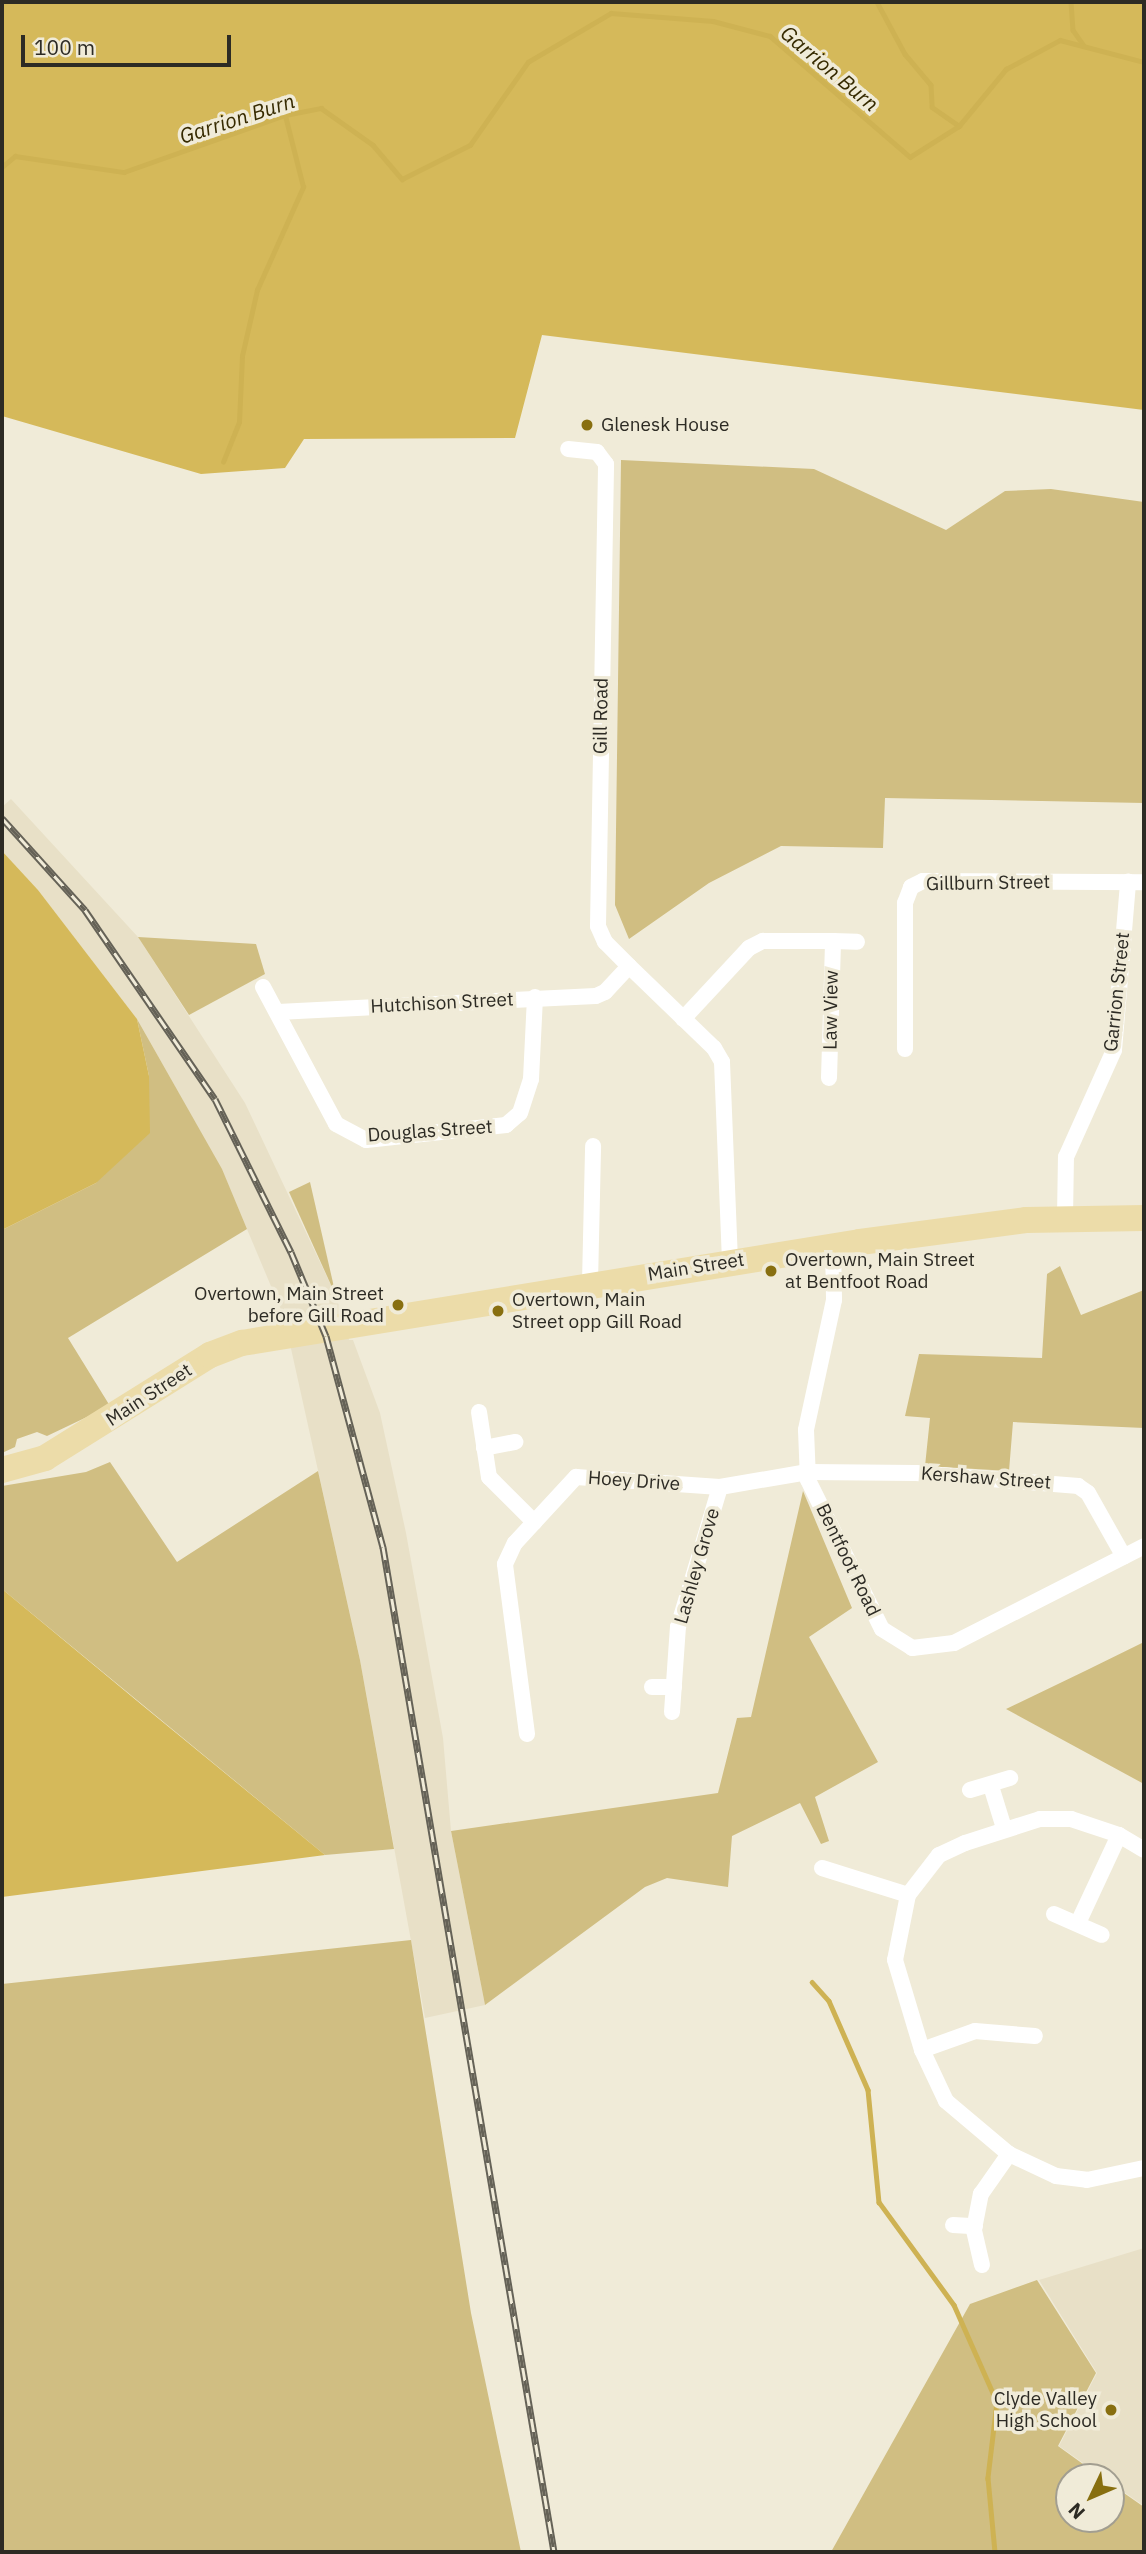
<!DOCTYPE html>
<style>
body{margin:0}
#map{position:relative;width:1146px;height:2554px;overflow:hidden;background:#f0ebd8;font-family:"IBM Plex Sans",sans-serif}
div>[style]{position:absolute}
.built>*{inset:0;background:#e8e0c7}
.green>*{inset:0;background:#d0be82}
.forest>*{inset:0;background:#d5b95a}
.stream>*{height:4.5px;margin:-2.25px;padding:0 2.25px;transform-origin:2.25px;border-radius:2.25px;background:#ceb253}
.minor>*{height:16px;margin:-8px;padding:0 8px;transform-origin:8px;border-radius:8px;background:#fff}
.primary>*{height:26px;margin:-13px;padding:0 13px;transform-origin:13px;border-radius:13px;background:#ecdca9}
.rail>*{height:7px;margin-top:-3.5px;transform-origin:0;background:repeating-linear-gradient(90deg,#f0ebd8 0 13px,#656257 0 26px);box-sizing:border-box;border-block:2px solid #656257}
.dots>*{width:19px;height:19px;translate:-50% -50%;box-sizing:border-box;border:4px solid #f0ebd8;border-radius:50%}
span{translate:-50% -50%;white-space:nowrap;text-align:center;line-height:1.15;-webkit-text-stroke:7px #f0ebd8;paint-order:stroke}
.poi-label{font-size:19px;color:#2d2b24}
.left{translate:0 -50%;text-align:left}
.right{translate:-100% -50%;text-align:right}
.street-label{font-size:19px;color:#2d2b24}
.water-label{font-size:21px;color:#362a00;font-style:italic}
.frame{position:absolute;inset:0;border:4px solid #2d2b24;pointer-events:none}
.north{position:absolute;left:1055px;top:2463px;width:70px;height:70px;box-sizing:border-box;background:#f0ebd8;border:2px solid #a29e90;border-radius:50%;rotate:226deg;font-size:19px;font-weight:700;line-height:28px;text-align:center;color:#2d2b24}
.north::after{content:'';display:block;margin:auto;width:24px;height:32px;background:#886f10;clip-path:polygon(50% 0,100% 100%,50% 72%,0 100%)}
.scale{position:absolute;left:21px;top:35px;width:210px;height:32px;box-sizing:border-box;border:4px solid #2d2b24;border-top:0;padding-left:9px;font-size:21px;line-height:24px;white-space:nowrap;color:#2d2b24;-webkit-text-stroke:5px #f0ebd8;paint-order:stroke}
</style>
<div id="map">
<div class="built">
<div style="clip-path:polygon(11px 799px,138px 937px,245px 1103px,336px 1296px,349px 1340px,353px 1340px,380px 1413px,406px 1533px,443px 1738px,451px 1831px,485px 2005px,425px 2018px,360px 1660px,284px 1317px,222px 1170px,137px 1019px,38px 890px,2px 851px,2px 807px)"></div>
<div style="clip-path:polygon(1144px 2248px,1144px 2506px,1111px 2483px,1111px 2477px,1103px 2477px,1059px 2446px,1097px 2373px,1039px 2280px)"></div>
</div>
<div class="green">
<div style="clip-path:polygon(621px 460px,814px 469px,946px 530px,1005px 491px,1051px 489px,1144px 502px,1144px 803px,885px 798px,883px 848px,781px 846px,709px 883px,629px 939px,615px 905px)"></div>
<div style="clip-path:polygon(138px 937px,256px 944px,265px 974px,189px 1015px)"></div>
<div style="clip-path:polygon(137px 1019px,222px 1169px,247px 1229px,68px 1338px,110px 1406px,47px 1436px,37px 1432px,17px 1439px,15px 1447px,2px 1453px,2px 1230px,96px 1183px,149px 1076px)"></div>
<div style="clip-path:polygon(310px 1182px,336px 1296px,289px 1192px)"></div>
<div style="clip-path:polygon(1060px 1266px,1081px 1315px,1144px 1290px,1144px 1428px,1013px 1422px,1009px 1471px,925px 1466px,930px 1418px,905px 1416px,919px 1354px,1042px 1358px,1047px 1274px)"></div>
<div style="clip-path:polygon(110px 1462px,177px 1562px,318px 1471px,360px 1660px,394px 1849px,325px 1855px,2px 1589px,2px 1486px,86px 1472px)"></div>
<div style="clip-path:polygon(803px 1491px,852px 1608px,809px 1637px,878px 1762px,815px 1797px,829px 1841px,821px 1844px,800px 1803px,732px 1836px,728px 1887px,667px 1878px,645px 1887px,485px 2005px,451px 1831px,718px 1793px,737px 1718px,751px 1717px)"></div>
<div style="clip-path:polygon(1144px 1642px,1144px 1784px,1006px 1709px,1085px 1671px)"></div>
<div style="clip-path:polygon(411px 1940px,471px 2313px,521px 2552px,2px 2552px,2px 1984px)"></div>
<div style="clip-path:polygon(1037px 2280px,1096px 2373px,1058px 2446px,1101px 2477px,1069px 2477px,1069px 2519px,1111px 2519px,1111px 2484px,1144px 2507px,1144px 2552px,831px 2552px,970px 2304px)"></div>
</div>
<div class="forest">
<div style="clip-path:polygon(2px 2px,1144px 2px,1144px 410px,542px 335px,515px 438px,304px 439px,285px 468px,201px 474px,2px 416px)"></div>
<div style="clip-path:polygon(2px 851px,38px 890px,137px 1019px,149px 1076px,150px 1133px,96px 1183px,2px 1230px)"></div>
<div style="clip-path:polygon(2px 1589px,142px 1705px,325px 1855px,2px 1897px)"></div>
</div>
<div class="stream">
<div style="left:877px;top:2px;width:59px;rotate:61.7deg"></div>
<div style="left:905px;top:54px;width:40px;rotate:50deg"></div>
<div style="left:931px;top:85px;width:22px;rotate:87deg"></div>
<div style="left:932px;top:107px;width:33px;rotate:35deg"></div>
<div style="left:1071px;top:2px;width:28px;rotate:86deg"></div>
<div style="left:1073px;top:30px;width:19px;rotate:55deg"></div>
<div style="left:2px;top:167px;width:17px;rotate:-40deg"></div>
<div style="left:15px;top:156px;width:110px;rotate:8.4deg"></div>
<div style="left:124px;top:172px;width:171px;rotate:-19.5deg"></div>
<div style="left:285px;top:115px;width:37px;rotate:-11deg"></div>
<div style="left:321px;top:108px;width:64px;rotate:35.4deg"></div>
<div style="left:373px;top:145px;width:45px;rotate:49.5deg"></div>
<div style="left:402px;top:179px;width:76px;rotate:-26.6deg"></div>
<div style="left:470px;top:145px;width:101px;rotate:-55.1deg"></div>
<div style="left:528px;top:62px;width:96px;rotate:-30.6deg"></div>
<div style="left:611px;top:13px;width:102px;rotate:4.5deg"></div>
<div style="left:713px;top:21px;width:59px;rotate:14.7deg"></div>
<div style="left:770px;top:36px;width:185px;rotate:40.8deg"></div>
<div style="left:910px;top:157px;width:58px;rotate:-32.3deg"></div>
<div style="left:959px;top:126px;width:74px;rotate:-50.5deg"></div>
<div style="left:1006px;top:69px;width:61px;rotate:-28.2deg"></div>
<div style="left:1060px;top:40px;width:87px;rotate:14.7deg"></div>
<div style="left:223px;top:462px;width:43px;rotate:-68.2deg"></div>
<div style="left:239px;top:422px;width:66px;rotate:-87.4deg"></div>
<div style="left:242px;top:356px;width:68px;rotate:-77.2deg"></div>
<div style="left:257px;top:290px;width:113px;rotate:-65.9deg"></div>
<div style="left:303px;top:187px;width:73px;rotate:-104.2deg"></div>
<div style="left:812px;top:1982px;width:25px;rotate:48deg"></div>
<div style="left:829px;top:2001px;width:97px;rotate:66.3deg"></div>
<div style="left:868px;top:2090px;width:113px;rotate:84.4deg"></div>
<div style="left:879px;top:2202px;width:127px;rotate:53.9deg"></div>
<div style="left:954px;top:2305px;width:106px;rotate:66.1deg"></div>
<div style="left:997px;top:2402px;width:77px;rotate:96.8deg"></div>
<div style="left:988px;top:2478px;width:74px;rotate:84.6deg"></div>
</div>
<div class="minor">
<div style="left:629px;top:966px;width:118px;rotate:44deg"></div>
<div style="left:714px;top:1048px;width:16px;rotate:60deg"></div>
<div style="left:722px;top:1062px;width:200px;rotate:87.7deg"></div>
<div style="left:263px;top:987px;width:155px;rotate:61.9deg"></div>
<div style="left:336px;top:1124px;width:34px;rotate:28deg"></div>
<div style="left:366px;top:1140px;width:141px;rotate:-6.1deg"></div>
<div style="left:506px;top:1125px;width:18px;rotate:-41deg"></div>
<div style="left:520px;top:1113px;width:36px;rotate:-72deg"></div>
<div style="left:531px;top:1079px;width:82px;rotate:-87.2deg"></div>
<div style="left:278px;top:1012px;width:318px;rotate:-2.9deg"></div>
<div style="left:596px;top:996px;width:10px;rotate:-24deg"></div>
<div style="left:605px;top:992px;width:35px;rotate:-47deg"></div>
<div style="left:629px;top:966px;width:34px;rotate:-135deg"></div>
<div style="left:605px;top:942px;width:17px;rotate:-114deg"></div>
<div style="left:598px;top:926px;width:462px;rotate:-89deg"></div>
<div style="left:606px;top:464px;width:15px;rotate:-127deg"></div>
<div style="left:597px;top:452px;width:29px;rotate:-174deg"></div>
<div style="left:683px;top:1019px;width:97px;rotate:-47.1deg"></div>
<div style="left:749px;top:948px;width:16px;rotate:-27deg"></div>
<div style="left:763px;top:941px;width:70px"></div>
<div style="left:905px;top:1049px;width:146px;rotate:-90deg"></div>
<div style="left:905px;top:903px;width:17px;rotate:-69deg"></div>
<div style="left:911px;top:887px;width:13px;rotate:-27deg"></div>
<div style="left:923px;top:881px;width:221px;rotate:0.3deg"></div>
<div style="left:829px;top:1078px;width:137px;rotate:-88.3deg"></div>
<div style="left:833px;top:941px;width:24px;rotate:2deg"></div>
<div style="left:1065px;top:1218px;width:61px;rotate:-89.1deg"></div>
<div style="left:1066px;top:1157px;width:117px;rotate:-65.8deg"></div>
<div style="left:1114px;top:1050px;width:169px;rotate:-85.2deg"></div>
<div style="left:833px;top:1246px;width:54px;rotate:88.9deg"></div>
<div style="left:834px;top:1300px;width:133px;rotate:102.2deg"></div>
<div style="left:806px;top:1430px;width:50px;rotate:87.7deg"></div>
<div style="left:808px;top:1480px;width:166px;rotate:63.6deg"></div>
<div style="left:882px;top:1629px;width:36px;rotate:32deg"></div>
<div style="left:912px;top:1648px;width:42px;rotate:-6.8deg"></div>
<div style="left:954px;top:1643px;width:213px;rotate:-27deg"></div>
<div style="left:590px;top:1283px;width:137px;rotate:-88.7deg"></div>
<div style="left:479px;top:1412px;width:66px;rotate:81.3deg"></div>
<div style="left:489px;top:1477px;width:64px;rotate:45deg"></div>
<div style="left:484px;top:1448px;width:32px;rotate:-11deg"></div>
<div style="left:652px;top:1687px;width:22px"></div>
<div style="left:672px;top:1712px;width:85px;rotate:-86deg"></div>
<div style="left:678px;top:1627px;width:146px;rotate:-73.3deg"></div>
<div style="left:527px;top:1734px;width:171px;rotate:-97.4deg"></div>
<div style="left:505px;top:1564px;width:23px;rotate:-65deg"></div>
<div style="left:515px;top:1543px;width:90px;rotate:-47.3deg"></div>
<div style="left:576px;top:1477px;width:144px;rotate:4deg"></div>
<div style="left:720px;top:1487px;width:89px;rotate:-9.7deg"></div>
<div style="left:808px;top:1472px;width:108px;rotate:0.5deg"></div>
<div style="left:916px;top:1473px;width:163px;rotate:4.6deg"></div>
<div style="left:1078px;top:1486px;width:12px;rotate:35deg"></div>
<div style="left:1088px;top:1493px;width:73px;rotate:60.6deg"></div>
<div style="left:991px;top:1786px;width:44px;rotate:72.8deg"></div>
<div style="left:970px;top:1790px;width:42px;rotate:-16.7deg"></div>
<div style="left:1144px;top:1850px;width:29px;rotate:-149deg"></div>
<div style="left:1119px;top:1835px;width:51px;rotate:-161.6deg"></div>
<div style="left:1071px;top:1819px;width:31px;rotate:180deg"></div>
<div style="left:1040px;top:1819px;width:79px;rotate:162.3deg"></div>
<div style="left:965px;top:1843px;width:29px;rotate:155deg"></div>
<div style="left:939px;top:1855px;width:51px;rotate:127.8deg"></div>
<div style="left:908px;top:1895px;width:66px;rotate:101.3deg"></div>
<div style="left:895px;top:1960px;width:94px;rotate:73.3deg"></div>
<div style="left:922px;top:2050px;width:56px;rotate:64.8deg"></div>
<div style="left:946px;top:2101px;width:82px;rotate:40.1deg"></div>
<div style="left:1009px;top:2154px;width:52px;rotate:25.1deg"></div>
<div style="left:1056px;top:2176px;width:31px;rotate:7deg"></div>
<div style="left:1087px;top:2180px;width:58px;rotate:-11.9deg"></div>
<div style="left:822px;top:1868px;width:90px;rotate:17.4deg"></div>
<div style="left:1054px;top:1914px;width:52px;rotate:23.6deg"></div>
<div style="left:1078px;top:1923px;width:97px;rotate:-65deg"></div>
<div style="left:922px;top:2050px;width:56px;rotate:-19.7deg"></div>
<div style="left:975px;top:2031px;width:60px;rotate:4.8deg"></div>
<div style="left:953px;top:2225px;width:22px;rotate:3deg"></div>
<div style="left:982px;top:2265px;width:37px;rotate:-103deg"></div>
<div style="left:974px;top:2229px;width:36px;rotate:-79deg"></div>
<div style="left:981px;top:2194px;width:49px;rotate:-55deg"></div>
</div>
<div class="primary">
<div style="left:2px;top:1470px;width:45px;rotate:-15.6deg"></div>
<div style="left:45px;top:1458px;width:195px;rotate:-32deg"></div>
<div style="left:210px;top:1355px;width:34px;rotate:-21deg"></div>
<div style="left:242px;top:1343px;width:626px;rotate:-9.28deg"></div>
<div style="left:860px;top:1242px;width:167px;rotate:-7.5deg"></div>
<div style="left:1026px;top:1220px;width:118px;rotate:-1deg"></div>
</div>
<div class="rail">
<div style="left:2px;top:818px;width:124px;rotate:47.9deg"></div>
<div style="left:85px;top:910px;width:229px;rotate:55.5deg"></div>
<div style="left:215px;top:1099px;width:171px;rotate:63.6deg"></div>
<div style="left:291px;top:1252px;width:91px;rotate:67.4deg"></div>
<div style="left:326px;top:1336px;width:219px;rotate:74.9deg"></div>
<div style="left:383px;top:1547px;width:1019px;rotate:80.34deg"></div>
</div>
<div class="dots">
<div style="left:587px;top:425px;background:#886f10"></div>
<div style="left:771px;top:1271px;background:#886f10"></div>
<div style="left:398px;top:1305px;background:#886f10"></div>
<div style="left:498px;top:1311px;background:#886f10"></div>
<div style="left:1111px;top:2410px;background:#886f10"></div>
</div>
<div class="poi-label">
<span class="left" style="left:601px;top:425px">Glenesk House</span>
<span class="left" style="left:785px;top:1271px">Overtown, Main Street<br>at Bentfoot Road</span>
<span class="right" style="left:384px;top:1305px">Overtown, Main Street<br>before Gill Road</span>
<span class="left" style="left:512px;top:1311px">Overtown, Main<br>Street opp Gill Road</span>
<span class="right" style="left:1097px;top:2410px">Clyde Valley<br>High School</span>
</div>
<div class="street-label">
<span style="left:601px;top:716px;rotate:-89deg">Gill Road</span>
<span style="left:988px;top:883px;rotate:-1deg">Gillburn Street</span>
<span style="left:1117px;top:992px;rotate:-84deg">Garrion Street</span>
<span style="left:442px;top:1003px;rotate:-3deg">Hutchison Street</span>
<span style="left:831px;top:1010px;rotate:-89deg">Law View</span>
<span style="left:430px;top:1131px;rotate:-4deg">Douglas Street</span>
<span style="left:696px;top:1267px;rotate:-9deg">Main Street</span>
<span style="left:149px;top:1395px;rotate:-33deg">Main Street</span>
<span style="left:986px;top:1478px;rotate:4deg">Kershaw Street</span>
<span style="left:634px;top:1481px;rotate:4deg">Hoey Drive</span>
<span style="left:848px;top:1560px;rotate:64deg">Bentfoot Road</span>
<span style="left:697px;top:1566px;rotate:-74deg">Lashley Grove</span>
</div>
<div class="water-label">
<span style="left:830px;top:68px;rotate:40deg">Garrion Burn</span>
<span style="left:237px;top:118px;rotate:-18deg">Garrion Burn</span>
</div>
<div class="frame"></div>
<div class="north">N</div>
<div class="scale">100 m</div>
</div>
